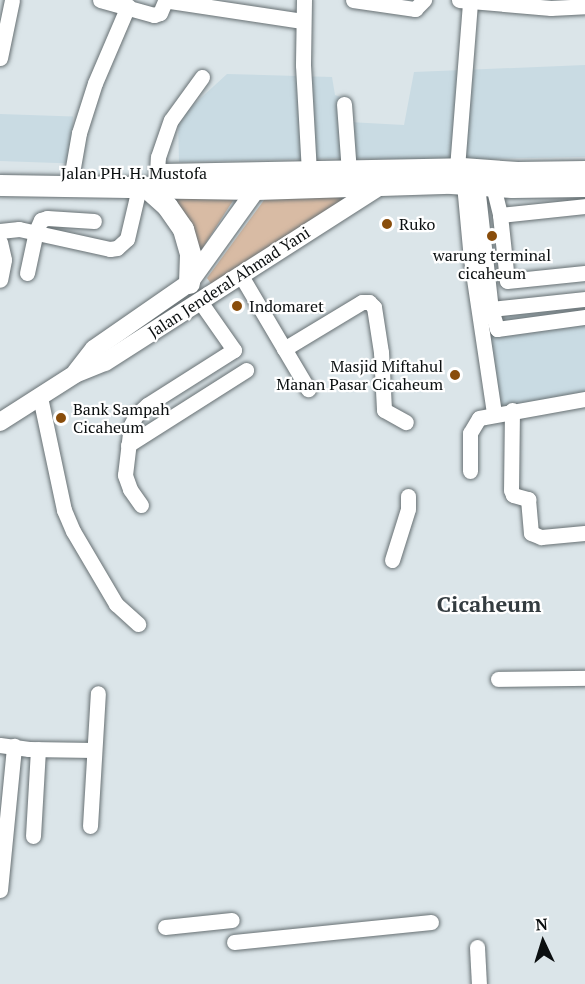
<!DOCTYPE html>
<style>
body{margin:0}
#map{position:relative;width:585px;height:984px;overflow:hidden;background:#dbe5e9;font-family:"PT Serif",serif}
div>[style]{position:absolute}
.built>*{inset:0;background:#c9dbe3;transform-origin:0 0}
.green>*{inset:0;background:#d8bba4}
.roads{filter:drop-shadow(0 0 2px #677073) drop-shadow(0 0 2px #677073)}
.minor>*{height:15px;margin:-7.5px;padding:0 7.5px;transform-origin:7.5px;border-radius:7.5px;background:#fff}
.major>*{height:18px;margin:-9px;padding:0 9px;transform-origin:9px;border-radius:9px;background:#fff}
.highway>*{height:21px;margin:-10.5px;padding:0 10.5px;transform-origin:10.5px;border-radius:10.5px;background:#fff}
.dots>*{width:16px;height:16px;translate:-50% -50%;box-sizing:border-box;border:3px solid #fff;border-radius:50%}
span{translate:-50% -50%;white-space:nowrap;text-align:center;line-height:1.15;-webkit-text-stroke:4.5px #fff;paint-order:stroke}
.street-label{font-size:16px;color:#0b0f10}
.poi-label{font-size:16px;color:#0b0f10}
.left{translate:0 -50%;text-align:left}
.right{translate:-100% -50%;text-align:right}
.district-label{font-size:22px;color:#343c40;font-weight:700}
.north{position:absolute;left:513px;top:912px;width:60px;height:60px;-webkit-text-stroke:4px #fff;paint-order:stroke;rotate:356deg;font-size:16px;font-weight:700;line-height:24px;text-align:center;color:#0b0f10}
.north::after{content:'';display:block;margin:auto;width:21px;height:27px;background:#0b0f10;clip-path:polygon(50% 0,100% 100%,50% 72%,0 100%)}
</style>
<div id="map">
<div class="built">
<div style="clip-path:polygon(585px 65px,585px 157px,422px 160px,346px 158px,179px 162px,178px 119px,227px 74px,332px 77px,335px 95px,346px 99px,349px 122px,404px 125px,414px 72px)"></div>
<div style="left:0;top:114px;width:73px;height:47px;rotate:2deg"></div>
<div style="clip-path:polygon(585px 302px,585px 394px,497px 407px,485px 312px)"></div>
</div>
<div class="green">
<div style="clip-path:polygon(161px 194px,236px 196px,198px 255px)"></div>
<div style="clip-path:polygon(267px 196px,349px 196px,212px 285px,207px 278px)"></div>
</div>
<div class="roads">
<div class="minor">
<div style="left:100px;top:0;width:56px;rotate:15.5deg"></div>
<div style="left:154px;top:15px;width:6px;rotate:-18deg"></div>
<div style="left:160px;top:13px;width:13px;rotate:-67deg"></div>
<div style="left:165px;top:1px;width:5px"></div>
<div style="left:170px;top:1px;width:134px;rotate:8.6deg"></div>
<div style="left:304px;top:0;width:65px;rotate:90.9deg"></div>
<div style="left:303px;top:65px;width:108px;rotate:86.8deg"></div>
<div style="left:353px;top:0;width:63px;rotate:8.3deg"></div>
<div style="left:415px;top:9px;width:13px;rotate:-45deg"></div>
<div style="left:459px;top:0;width:92px;rotate:5deg"></div>
<div style="left:551px;top:8px;width:34px;rotate:-3deg"></div>
<div style="left:0;top:58px;width:59px;rotate:-78.3deg"></div>
<div style="left:344px;top:104px;width:68px;rotate:85.8deg"></div>
<div style="left:457px;top:168px;width:167px;rotate:-85.5deg"></div>
<div style="left:72px;top:173px;width:41px;rotate:-80.1deg"></div>
<div style="left:79px;top:133px;width:52px;rotate:-72.3deg"></div>
<div style="left:95px;top:83px;width:84px;rotate:-66.8deg"></div>
<div style="left:157px;top:174px;width:17px;rotate:-87deg"></div>
<div style="left:158px;top:157px;width:39px;rotate:-71deg"></div>
<div style="left:171px;top:120px;width:53px;rotate:-54.2deg"></div>
<div style="left:464px;top:184px;width:75px;rotate:84.7deg"></div>
<div style="left:471px;top:259px;width:156px;rotate:81.5deg"></div>
<div style="left:477px;top:185px;width:125px;rotate:83.6deg"></div>
<div style="left:491px;top:309px;width:95px;rotate:-6.1deg"></div>
<div style="left:493px;top:186px;width:30px;rotate:76deg"></div>
<div style="left:500px;top:215px;width:66px;rotate:83.9deg"></div>
<div style="left:507px;top:281px;width:78px;rotate:-5.9deg"></div>
<div style="left:500px;top:215px;width:85px;rotate:-6deg"></div>
<div style="left:0;top:231px;width:19px;rotate:-6deg"></div>
<div style="left:19px;top:229px;width:93px;rotate:12.4deg"></div>
<div style="left:110px;top:249px;width:7px;rotate:-8deg"></div>
<div style="left:117px;top:248px;width:13px;rotate:-42deg"></div>
<div style="left:127px;top:239px;width:52px;rotate:-76.8deg"></div>
<div style="left:0;top:242px;width:18px;rotate:77deg"></div>
<div style="left:4px;top:260px;width:20px;rotate:101deg"></div>
<div style="left:27px;top:273px;width:43px;rotate:-77.9deg"></div>
<div style="left:36px;top:231px;width:12px;rotate:-66deg"></div>
<div style="left:41px;top:220px;width:6px;rotate:-18deg"></div>
<div style="left:47px;top:218px;width:47px;rotate:3.7deg"></div>
<div style="left:240px;top:274px;width:134px;rotate:59.4deg"></div>
<div style="left:491px;top:309px;width:21px;rotate:73deg"></div>
<div style="left:497px;top:329px;width:89px;rotate:-7.8deg"></div>
<div style="left:284px;top:349px;width:91px;rotate:-31.1deg"></div>
<div style="left:362px;top:302px;width:7px"></div>
<div style="left:369px;top:302px;width:7px;rotate:45deg"></div>
<div style="left:374px;top:307px;width:46px;rotate:81.2deg"></div>
<div style="left:381px;top:352px;width:58px;rotate:87deg"></div>
<div style="left:384px;top:410px;width:25px;rotate:29deg"></div>
<div style="left:40px;top:397px;width:116px;rotate:78deg"></div>
<div style="left:64px;top:510px;width:23px;rotate:67deg"></div>
<div style="left:73px;top:531px;width:85px;rotate:59.5deg"></div>
<div style="left:116px;top:604px;width:30px;rotate:42deg"></div>
<div style="left:512px;top:410px;width:80px;rotate:90.7deg"></div>
<div style="left:511px;top:490px;width:5px;rotate:68deg"></div>
<div style="left:513px;top:495px;width:16px;rotate:15deg"></div>
<div style="left:528px;top:499px;width:34px;rotate:85deg"></div>
<div style="left:531px;top:533px;width:11px;rotate:22deg"></div>
<div style="left:541px;top:537px;width:44px;rotate:-5.2deg"></div>
<div style="left:128px;top:445px;width:140px;rotate:-32.4deg"></div>
<div style="left:470px;top:471px;width:38px;rotate:-90deg"></div>
<div style="left:470px;top:433px;width:17px;rotate:-59deg"></div>
<div style="left:479px;top:418px;width:108px;rotate:-10.2deg"></div>
<div style="left:141px;top:505px;width:19px;rotate:-125deg"></div>
<div style="left:130px;top:489px;width:15px;rotate:-110deg"></div>
<div style="left:125px;top:475px;width:50px;rotate:-83.2deg"></div>
<div style="left:131px;top:425px;width:11px;rotate:-63deg"></div>
<div style="left:136px;top:415px;width:15px;rotate:-42deg"></div>
<div style="left:147px;top:405px;width:103px;rotate:-32.3deg"></div>
<div style="left:234px;top:350px;width:61px;rotate:-125deg"></div>
<div style="left:392px;top:560px;width:53px;rotate:-72.6deg"></div>
<div style="left:408px;top:509px;width:13px;rotate:-90deg"></div>
<div style="left:498px;top:679px;width:87px;rotate:-0.7deg"></div>
<div style="left:0;top:745px;width:29px;rotate:8deg"></div>
<div style="left:29px;top:749px;width:65px;rotate:0.9deg"></div>
<div style="left:90px;top:826px;width:133px;rotate:-86.6deg"></div>
<div style="left:33px;top:836px;width:87px;rotate:-86.7deg"></div>
<div style="left:0;top:890px;width:145px;rotate:-84.4deg"></div>
<div style="left:165px;top:927px;width:67px;rotate:-6deg"></div>
<div style="left:234px;top:942px;width:198px;rotate:-5.8deg"></div>
<div style="left:477px;top:947px;width:37px;rotate:87deg"></div>
</div>
<div class="major">
<div style="left:76px;top:372px;width:29px;rotate:-52deg"></div>
<div style="left:94px;top:349px;width:116px;rotate:-34.8deg"></div>
<div style="left:189px;top:283px;width:127px;rotate:-54.3deg"></div>
<div style="left:0;top:422px;width:89px;rotate:-32.6deg"></div>
<div style="left:75px;top:374px;width:32px;rotate:-22deg"></div>
<div style="left:105px;top:362px;width:326px;rotate:-32.6deg"></div>
</div>
<div class="highway">
<div style="left:163px;top:174px;width:299px;rotate:-1.1deg"></div>
<div style="left:462px;top:168px;width:55px;rotate:4.2deg"></div>
<div style="left:517px;top:172px;width:68px;rotate:-0.8deg"></div>
<div style="left:0;top:185px;width:256px;rotate:0.9deg"></div>
<div style="left:256px;top:189px;width:195px;rotate:-1.8deg"></div>
<div style="left:451px;top:183px;width:61px;rotate:3.8deg"></div>
<div style="left:512px;top:187px;width:73px;rotate:-0.8deg"></div>
<div style="left:147px;top:188px;width:27px;rotate:42deg"></div>
<div style="left:167px;top:206px;width:28px;rotate:55deg"></div>
<div style="left:183px;top:229px;width:26px;rotate:74deg"></div>
<div style="left:190px;top:254px;width:29px;rotate:92deg"></div>
</div>
</div>
<div class="dots">
<div style="left:387px;top:224px;background:#894d0b"></div>
<div style="left:492px;top:236px;background:#894d0b"></div>
<div style="left:237px;top:306px;background:#894d0b"></div>
<div style="left:455px;top:375px;background:#894d0b"></div>
<div style="left:61px;top:418px;background:#894d0b"></div>
</div>
<div class="street-label">
<span style="left:134px;top:173px">Jalan PH. H. Mustofa</span>
<span style="left:229px;top:282px;rotate:-33deg">Jalan Jenderal Ahmad Yani</span>
</div>
<div class="poi-label">
<span class="left" style="left:399px;top:224px">Ruko</span>
<span style="left:492px;top:264px">warung terminal<br>cicaheum</span>
<span class="left" style="left:249px;top:306px">Indomaret</span>
<span class="right" style="left:443px;top:375px">Masjid Miftahul<br>Manan Pasar Cicaheum</span>
<span class="left" style="left:73px;top:418px">Bank Sampah<br>Cicaheum</span>
</div>
<div class="district-label">
<span style="left:489px;top:604px">Cicaheum</span>
</div>
<div class="north">N</div>
</div>
